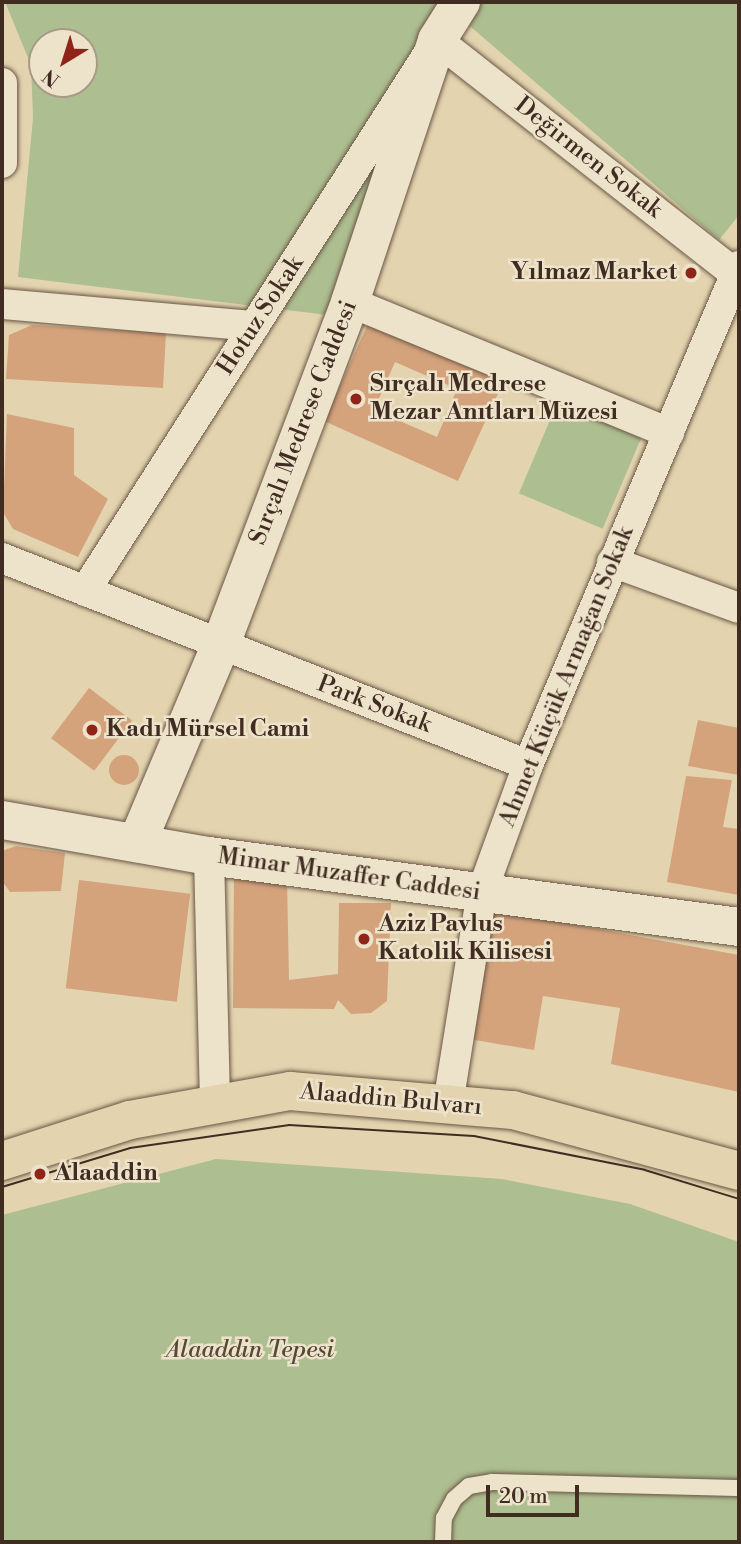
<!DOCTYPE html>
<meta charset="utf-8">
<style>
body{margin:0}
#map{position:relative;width:741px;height:1544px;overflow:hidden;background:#e3d4af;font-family:"Libre Bodoni",serif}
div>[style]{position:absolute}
.green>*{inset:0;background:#adbe90;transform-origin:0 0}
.building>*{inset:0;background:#d4a37c;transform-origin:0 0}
.round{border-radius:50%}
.roads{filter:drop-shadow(0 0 2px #6a5645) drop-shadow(0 0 2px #6a5645)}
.service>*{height:16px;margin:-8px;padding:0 8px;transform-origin:8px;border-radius:8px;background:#ede3cb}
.minor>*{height:30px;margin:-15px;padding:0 15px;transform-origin:15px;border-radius:15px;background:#ede3cb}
.tertiary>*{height:38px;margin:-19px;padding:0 19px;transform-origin:19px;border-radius:19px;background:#ede3cb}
.primary>*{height:38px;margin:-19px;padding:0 19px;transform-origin:19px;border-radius:19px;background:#e3d4af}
.tram>*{height:2px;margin:-1px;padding:0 1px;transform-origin:1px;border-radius:1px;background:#412c22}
.dots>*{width:19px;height:19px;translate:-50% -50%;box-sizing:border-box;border:4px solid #ede3cb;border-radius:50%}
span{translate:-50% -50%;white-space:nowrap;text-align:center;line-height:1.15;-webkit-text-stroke:5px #ede3cb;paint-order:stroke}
.street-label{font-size:24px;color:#412c22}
.poi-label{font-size:24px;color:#412c22;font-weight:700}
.right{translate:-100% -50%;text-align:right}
.left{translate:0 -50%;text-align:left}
.park-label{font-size:24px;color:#574938;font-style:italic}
.frame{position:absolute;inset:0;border:4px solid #412c22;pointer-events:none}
.north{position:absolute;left:28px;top:28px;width:70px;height:70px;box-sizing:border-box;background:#ede3cb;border:2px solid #a89a87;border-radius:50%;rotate:218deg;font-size:19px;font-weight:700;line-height:28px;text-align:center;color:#412c22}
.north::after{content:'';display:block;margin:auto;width:24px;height:32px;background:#8f2418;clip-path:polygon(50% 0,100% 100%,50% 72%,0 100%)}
.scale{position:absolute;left:486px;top:1485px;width:93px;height:32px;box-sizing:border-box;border:4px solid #412c22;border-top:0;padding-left:9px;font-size:21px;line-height:24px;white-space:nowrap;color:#412c22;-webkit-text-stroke:5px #ede3cb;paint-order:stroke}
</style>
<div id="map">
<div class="green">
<div style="clip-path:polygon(evenodd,5px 2px,739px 2px,739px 215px,719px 240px,464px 21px,352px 318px,18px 277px,33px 118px,31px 65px,5px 2px,42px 42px,84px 42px,84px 84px,42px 84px,42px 42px)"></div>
<div style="left:567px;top:380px;width:91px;height:123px;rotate:23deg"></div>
<div style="clip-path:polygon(216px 1159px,502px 1179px,630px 1204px,739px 1242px,739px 1542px,2px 1542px,2px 1215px)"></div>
</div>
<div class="building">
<div style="clip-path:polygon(evenodd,372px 315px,506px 376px,458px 481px,324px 421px,372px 315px,395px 362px,457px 389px,437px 437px,374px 410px,395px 362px)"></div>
<div style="clip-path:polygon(32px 325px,166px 333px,163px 388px,6px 379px,9px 335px)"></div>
<div style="clip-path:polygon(7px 414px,74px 428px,74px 475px,108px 499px,78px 557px,13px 529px,3px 512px)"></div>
<div style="left:89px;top:688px;width:54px;height:63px;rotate:37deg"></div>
<div style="clip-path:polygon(698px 720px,739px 728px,739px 775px,688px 766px)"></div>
<div class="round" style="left:109px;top:755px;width:30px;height:30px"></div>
<div style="clip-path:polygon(686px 776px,732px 780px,723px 827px,739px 829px,739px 895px,667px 882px)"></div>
<div style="clip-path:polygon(16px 846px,65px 853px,61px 891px,10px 892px,2px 881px,2px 851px)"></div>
<div style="clip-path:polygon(234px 868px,287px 878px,289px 980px,338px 974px,339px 903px,391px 903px,387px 1001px,371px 1013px,351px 1014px,338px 1000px,334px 1009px,233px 1008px)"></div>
<div style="left:79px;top:880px;width:112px;height:109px;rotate:7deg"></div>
<div style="clip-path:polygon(484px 908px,739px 955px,739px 1092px,611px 1064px,620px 1008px,543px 996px,534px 1050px,463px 1038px)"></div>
</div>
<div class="roads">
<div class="service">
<div style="left:443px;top:1542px;width:24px;rotate:-88deg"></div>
<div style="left:444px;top:1518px;width:21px;rotate:-62deg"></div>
<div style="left:454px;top:1499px;width:20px;rotate:-41deg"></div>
<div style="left:469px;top:1486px;width:23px;rotate:-10deg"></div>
<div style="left:492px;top:1482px;width:247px;rotate:1.4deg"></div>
</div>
<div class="minor">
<div style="left:2px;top:83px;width:80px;rotate:90deg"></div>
<div style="left:350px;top:302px;width:345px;rotate:22.3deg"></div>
<div style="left:2px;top:304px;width:253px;rotate:5deg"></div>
<div style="left:2px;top:558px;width:565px;rotate:21.48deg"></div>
<div style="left:612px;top:562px;width:135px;rotate:19.9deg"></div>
<div style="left:85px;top:591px;width:654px;rotate:-57.43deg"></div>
<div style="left:437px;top:40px;width:384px;rotate:38.1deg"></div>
<div style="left:209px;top:856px;width:244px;rotate:88.6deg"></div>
<div style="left:448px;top:1104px;width:215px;rotate:-80.9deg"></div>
<div style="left:482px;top:892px;width:135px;rotate:-70.1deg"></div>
<div style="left:528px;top:765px;width:542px;rotate:-67.08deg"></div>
</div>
<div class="tertiary">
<div style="left:2px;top:820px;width:210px;rotate:9.9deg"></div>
<div style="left:209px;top:856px;width:535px;rotate:7.63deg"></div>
<div style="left:137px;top:843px;width:216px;rotate:-67.1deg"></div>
<div style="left:221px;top:644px;width:366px;rotate:-69.3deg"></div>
<div style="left:350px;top:302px;width:276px;rotate:-71.6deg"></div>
<div style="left:437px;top:40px;width:45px;rotate:-57.7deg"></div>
</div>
<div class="primary">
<div style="left:2px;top:1161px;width:134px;rotate:-17.8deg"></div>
<div style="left:130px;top:1120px;width:163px;rotate:-10.3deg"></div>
<div style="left:290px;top:1091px;width:224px;rotate:4.9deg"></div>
<div style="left:513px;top:1110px;width:234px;rotate:15.1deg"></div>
</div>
</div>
<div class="tram">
<div style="left:2px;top:1187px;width:134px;rotate:-16.9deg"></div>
<div style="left:130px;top:1148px;width:161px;rotate:-8.2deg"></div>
<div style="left:289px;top:1125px;width:185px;rotate:3.4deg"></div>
<div style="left:474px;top:1136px;width:174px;rotate:11.2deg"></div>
<div style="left:645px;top:1170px;width:98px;rotate:17.1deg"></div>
</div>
<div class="dots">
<div style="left:691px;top:273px;background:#8f2418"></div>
<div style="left:356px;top:399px;background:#8f2418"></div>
<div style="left:92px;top:730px;background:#8f2418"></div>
<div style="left:364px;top:939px;background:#8f2418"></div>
<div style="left:40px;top:1174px;background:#8f2418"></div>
</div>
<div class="street-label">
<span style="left:588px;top:158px;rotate:38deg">Değirmen Sokak</span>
<span style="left:261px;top:316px;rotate:-57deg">Hotuz Sokak</span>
<span style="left:304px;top:423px;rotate:-69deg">Sırçalı Medrese Caddesi</span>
<span style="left:567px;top:677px;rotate:-68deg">Ahmet Küçük Armağan Sokak</span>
<span style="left:374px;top:705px;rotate:21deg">Park Sokak</span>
<span style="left:349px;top:875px;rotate:8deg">Mimar Muzaffer Caddesi</span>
<span style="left:391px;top:1100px;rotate:5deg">Alaaddin Bulvarı</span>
</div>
<div class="poi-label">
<span class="right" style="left:677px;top:273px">Yılmaz Market</span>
<span class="left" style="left:370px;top:399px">Sırçalı Medrese<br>Mezar Anıtları Müzesi</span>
<span class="left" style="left:106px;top:730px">Kadı Mürsel Cami</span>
<span class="left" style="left:378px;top:939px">Aziz Pavlus<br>Katolik Kilisesi</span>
<span class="left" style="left:54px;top:1174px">Alaaddin</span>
</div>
<div class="park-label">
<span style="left:250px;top:1351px">Alaaddin Tepesi</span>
</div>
<div class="frame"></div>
<div class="north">N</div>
<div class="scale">20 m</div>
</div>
